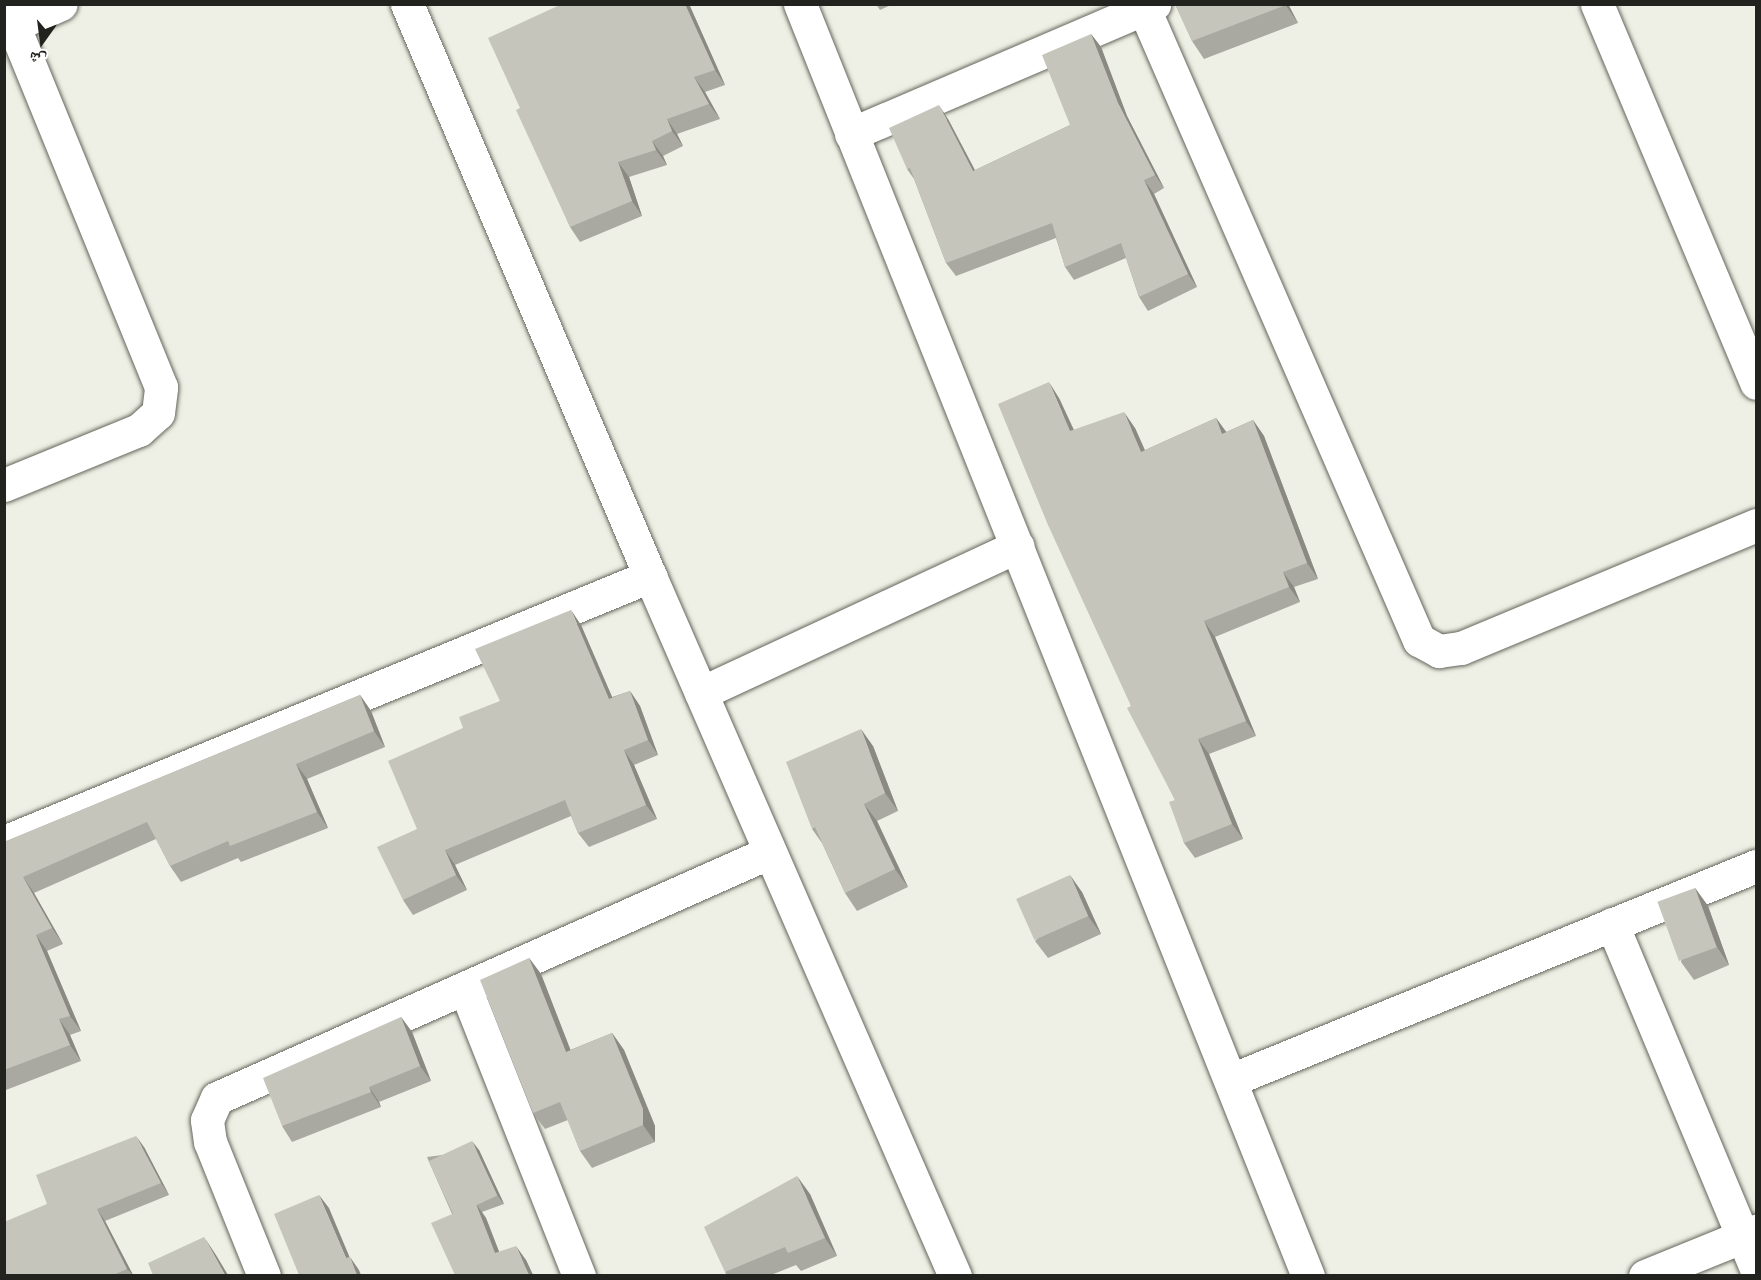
<!DOCTYPE html>
<meta charset="utf-8">
<style>
body{margin:0}
#map{position:relative;width:1761px;height:1280px;overflow:hidden;background:#eff0e5;font-family:"Titillium Web","Noto Naskh Arabic",sans-serif}
div>[style]{position:absolute}
.roads{filter:drop-shadow(0 0 2px #65655c) drop-shadow(0 0 2px #65655c)}
.street>*{height:33px;margin:-16.5px;padding:0 16.5px;transform-origin:16.5px;border-radius:16.5px;background:#fff}
.wall>*{inset:0;background:#a9a9a1}
.shaded-wall>*{inset:0;background:#8a8a83}
.building>*{inset:0;background:#c5c5bb;transform-origin:0 0}
span{translate:-50% -50%;white-space:nowrap;text-align:center;line-height:1.15;-webkit-text-stroke:5px #fff;paint-order:stroke}
.frame{position:absolute;inset:0;border:6px solid #22231f;pointer-events:none}
.north{position:absolute;left:12px;top:12px;width:60px;height:60px;-webkit-text-stroke:4px #fff;paint-order:stroke;rotate:194deg;font-size:16px;font-weight:700;line-height:24px;text-align:center;color:#22231f}
.north::after{content:'';display:block;margin:auto;width:21px;height:27px;background:#22231f;clip-path:polygon(50% 0,100% 100%,50% 72%,0 100%)}
</style>
<div id="map">
<div class="roads">
<div class="street">
<div style="left:407px;top:4px;width:621px;rotate:66.98deg"></div>
<div style="left:650px;top:576px;width:764px;rotate:66.46deg"></div>
<div style="left:800px;top:4px;width:1370px;rotate:68.23deg"></div>
<div style="left:1142px;top:4px;width:694px;rotate:66.47deg"></div>
<div style="left:1419px;top:640px;width:23px;rotate:29deg"></div>
<div style="left:1439px;top:651px;width:22px;rotate:-8deg"></div>
<div style="left:1461px;top:648px;width:320px;rotate:-22.6deg"></div>
<div style="left:1597px;top:4px;width:411px;rotate:67.2deg"></div>
<div style="left:14px;top:25px;width:51px;rotate:-24.1deg"></div>
<div style="left:851px;top:134px;width:330px;rotate:-23.2deg"></div>
<div style="left:4px;top:485px;width:146px;rotate:-22.2deg"></div>
<div style="left:139px;top:430px;width:25px;rotate:-42deg"></div>
<div style="left:158px;top:413px;width:26px;rotate:-83deg"></div>
<div style="left:161px;top:387px;width:414px;rotate:-112.2deg"></div>
<div style="left:701px;top:693px;width:349px;rotate:-24.9deg"></div>
<div style="left:4px;top:842px;width:699px;rotate:-22.38deg"></div>
<div style="left:1612px;top:924px;width:373px;rotate:67.3deg"></div>
<div style="left:465px;top:988px;width:310px;rotate:68.4deg"></div>
<div style="left:1231px;top:1080px;width:567px;rotate:-22.18deg"></div>
<div style="left:264px;top:1276px;width:144px;rotate:-111.9deg"></div>
<div style="left:210px;top:1142px;width:22px;rotate:-98deg"></div>
<div style="left:207px;top:1120px;width:24px;rotate:-66deg"></div>
<div style="left:217px;top:1098px;width:605px;rotate:-23.98deg"></div>
<div style="left:1645px;top:1276px;width:120px;rotate:-22.1deg"></div>
</div>
</div>
<div class="wall">
<div style="clip-path:polygon(689px 4px,725px 85px,705px 92px,720px 119px,677px 134px,683px 146px,663px 156px,667px 165px,629px 177px,642px 216px,580px 242px,570px 227px,520px 108px)"></div>
<div style="clip-path:polygon(876px 4px,893px 4px,880px 10px)"></div>
<div style="clip-path:polygon(1175px 4px,1288px 4px,1298px 23px,1204px 59px,1192px 41px)"></div>
<div style="clip-path:polygon(1091px 34px,1101px 47px,1127px 116px,1164px 188px,1154px 194px,1197px 287px,1148px 311px,1139px 297px,1126px 258px,1074px 280px,1065px 267px,1056px 238px,956px 276px,946px 263px,914px 179px,907px 169px,948px 119px,975px 170px,1070px 125px)"></div>
<div style="clip-path:polygon(1059px 398px,1074px 430px,1135px 428px,1145px 450px,1216px 418px,1226px 432px,1253px 420px,1264px 436px,1318px 579px,1294px 587px,1300px 602px,1215px 637px,1256px 736px,1209px 754px,1243px 839px,1195px 858px,1184px 843px,1175px 800px,1131px 706px)"></div>
<div style="clip-path:polygon(581px 625px,612px 697px,630px 691px,640px 706px,658px 755px,634px 765px,657px 819px,589px 847px,578px 833px,571px 816px,455px 865px,467px 890px,413px 915px,403px 900px,417px 829px,463px 728px,500px 701px)"></div>
<div style="clip-path:polygon(360px 695px,371px 711px,385px 747px,307px 779px,328px 828px,241px 862px,238px 858px,181px 882px,170px 866px,156px 839px,34px 893px,63px 944px,47px 951px,81px 1031px,70px 1035px,81px 1061px,6px 1090px,4px 1088px,4px 842px)"></div>
<div style="clip-path:polygon(873px 746px,898px 811px,877px 821px,908px 887px,857px 911px,845px 893px,822px 843px,812px 829px)"></div>
<div style="clip-path:polygon(1695px 888px,1708px 906px,1729px 965px,1694px 980px,1681px 962px)"></div>
<div style="clip-path:polygon(1082px 892px,1101px 934px,1048px 958px,1035px 941px)"></div>
<div style="clip-path:polygon(529px 958px,541px 974px,570px 1050px,612px 1033px,624px 1050px,655px 1126px,655px 1142px,592px 1168px,580px 1151px,568px 1120px,545px 1129px,533px 1113px)"></div>
<div style="clip-path:polygon(401px 1017px,412px 1032px,431px 1081px,379px 1102px,381px 1107px,292px 1142px,282px 1126px)"></div>
<div style="clip-path:polygon(144px 1147px,169px 1195px,105px 1221px,133px 1275px,4px 1275px,47px 1204px)"></div>
<div style="clip-path:polygon(479px 1150px,504px 1204px,482px 1212px,486px 1218px,499px 1252px,526px 1260px,533px 1275px,455px 1275px,452px 1214px,427px 1157px)"></div>
<div style="clip-path:polygon(810px 1194px,837px 1256px,801px 1271px,796px 1265px,771px 1275px,727px 1275px,725px 1272px)"></div>
</div>
<div class="shaded-wall">
<div style="clip-path:polygon(685px 4px,689px 4px,725px 85px,715px 70px)"></div>
<div style="clip-path:polygon(1285px 4px,1288px 4px,1298px 23px)"></div>
<div style="clip-path:polygon(1091px 34px,1101px 47px,1127px 116px,1164px 188px,1155px 175px,1118px 103px)"></div>
<div style="clip-path:polygon(694px 77px,705px 92px,720px 119px,709px 104px)"></div>
<div style="clip-path:polygon(939px 105px,948px 119px,982px 184px,973px 171px)"></div>
<div style="clip-path:polygon(667px 119px,677px 134px,683px 146px,672px 131px)"></div>
<div style="clip-path:polygon(652px 141px,663px 156px,667px 165px,656px 150px)"></div>
<div style="clip-path:polygon(618px 162px,629px 177px,642px 216px,632px 201px)"></div>
<div style="clip-path:polygon(1144px 180px,1154px 194px,1197px 287px,1188px 274px)"></div>
<div style="clip-path:polygon(1049px 382px,1059px 398px,1081px 446px,1070px 431px)"></div>
<div style="clip-path:polygon(1124px 412px,1135px 428px,1152px 467px,1141px 452px)"></div>
<div style="clip-path:polygon(1216px 418px,1227px 433px,1222px 434px)"></div>
<div style="clip-path:polygon(1253px 420px,1264px 436px,1318px 579px,1307px 563px)"></div>
<div style="clip-path:polygon(1283px 572px,1294px 587px,1300px 602px,1289px 587px)"></div>
<div style="clip-path:polygon(571px 610px,581px 625px,619px 713px,609px 699px)"></div>
<div style="clip-path:polygon(1204px 621px,1215px 637px,1256px 736px,1246px 721px)"></div>
<div style="clip-path:polygon(630px 691px,640px 706px,658px 755px,648px 740px)"></div>
<div style="clip-path:polygon(360px 695px,371px 711px,385px 747px,374px 731px)"></div>
<div style="clip-path:polygon(861px 729px,873px 746px,898px 811px,885px 793px)"></div>
<div style="clip-path:polygon(1198px 739px,1209px 754px,1243px 839px,1232px 824px)"></div>
<div style="clip-path:polygon(624px 750px,634px 765px,657px 819px,646px 805px)"></div>
<div style="clip-path:polygon(296px 764px,307px 779px,328px 828px,317px 812px)"></div>
<div style="clip-path:polygon(864px 804px,877px 821px,908px 887px,895px 869px)"></div>
<div style="clip-path:polygon(445px 850px,455px 865px,467px 890px,456px 875px)"></div>
<div style="clip-path:polygon(1070px 875px,1082px 892px,1101px 934px,1088px 916px)"></div>
<div style="clip-path:polygon(23px 877px,34px 893px,63px 944px,52px 928px)"></div>
<div style="clip-path:polygon(1695px 888px,1708px 906px,1729px 965px,1717px 947px)"></div>
<div style="clip-path:polygon(36px 935px,47px 951px,81px 1031px,70px 1016px)"></div>
<div style="clip-path:polygon(529px 958px,541px 974px,578px 1069px,566px 1052px)"></div>
<div style="clip-path:polygon(401px 1017px,412px 1032px,431px 1081px,420px 1066px)"></div>
<div style="clip-path:polygon(59px 1019px,70px 1035px,81px 1061px,70px 1045px)"></div>
<div style="clip-path:polygon(612px 1033px,624px 1050px,655px 1126px,655px 1142px,643px 1125px)"></div>
<div style="clip-path:polygon(369px 1087px,379px 1102px,381px 1107px,371px 1092px)"></div>
<div style="clip-path:polygon(136px 1136px,144px 1147px,169px 1195px,161px 1183px)"></div>
<div style="clip-path:polygon(472px 1141px,479px 1150px,504px 1204px,497px 1195px)"></div>
<div style="clip-path:polygon(797px 1176px,810px 1194px,837px 1256px,825px 1238px)"></div>
<div style="clip-path:polygon(319px 1195px,329px 1208px,355px 1270px,350px 1257px,359px 1270px,361px 1275px,357px 1275px,346px 1258px)"></div>
<div style="clip-path:polygon(476px 1204px,486px 1218px,505px 1267px,495px 1253px)"></div>
<div style="clip-path:polygon(97px 1209px,105px 1221px,133px 1275px,127px 1269px)"></div>
<div style="clip-path:polygon(204px 1237px,216px 1255px,228px 1275px,225px 1275px)"></div>
<div style="clip-path:polygon(516px 1246px,526px 1260px,533px 1275px,529px 1275px)"></div>
</div>
<div class="building">
<div style="clip-path:polygon(562px 4px,685px 4px,715px 70px,694px 77px,709px 104px,667px 119px,672px 131px,652px 141px,656px 150px,618px 162px,632px 201px,570px 227px,516px 110px,520px 108px,488px 38px)"></div>
<div style="clip-path:polygon(1175px 4px,1285px 4px,1286px 5px,1192px 41px)"></div>
<div style="clip-path:polygon(1091px 34px,1118px 103px,1155px 175px,1144px 180px,1188px 274px,1139px 297px,1121px 243px,1065px 267px,1052px 223px,946px 263px,910px 168px,907px 169px,889px 128px,939px 105px,973px 171px,1070px 125px,1042px 55px)"></div>
<div style="clip-path:polygon(1049px 382px,1070px 431px,1124px 412px,1141px 452px,1216px 418px,1222px 434px,1253px 420px,1307px 563px,1283px 572px,1289px 587px,1204px 621px,1246px 721px,1198px 739px,1232px 824px,1184px 843px,1169px 802px,1175px 800px,1127px 708px,1131px 706px,1048px 525px,998px 404px)"></div>
<div style="clip-path:polygon(571px 610px,609px 699px,630px 691px,648px 740px,624px 750px,646px 805px,578px 833px,565px 800px,445px 850px,456px 875px,403px 900px,377px 847px,417px 829px,388px 761px,463px 728px,459px 717px,500px 701px,475px 649px)"></div>
<div style="clip-path:polygon(360px 695px,374px 731px,296px 764px,317px 812px,230px 846px,228px 841px,170px 866px,147px 822px,23px 877px,52px 928px,36px 935px,70px 1016px,59px 1019px,70px 1045px,4px 1070px,4px 842px)"></div>
<div style="clip-path:polygon(861px 729px,885px 793px,864px 804px,895px 869px,845px 893px,815px 827px,812px 829px,786px 762px)"></div>
<div style="left:1070px;top:875px;width:45px;height:59px;rotate:66deg"></div>
<div style="left:1695px;top:888px;width:63px;height:40px;rotate:70deg"></div>
<div style="clip-path:polygon(529px 958px,566px 1052px,612px 1033px,643px 1109px,643px 1125px,580px 1151px,560px 1102px,533px 1113px,480px 980px)"></div>
<div style="clip-path:polygon(401px 1017px,420px 1066px,369px 1087px,371px 1092px,282px 1126px,263px 1078px)"></div>
<div style="clip-path:polygon(136px 1136px,161px 1183px,97px 1209px,127px 1269px,113px 1275px,4px 1275px,4px 1222px,47px 1204px,36px 1175px)"></div>
<div style="left:472px;top:1141px;width:60px;height:48px;rotate:65deg"></div>
<div style="clip-path:polygon(797px 1176px,825px 1238px,788px 1253px,785px 1247px,725px 1272px,704px 1227px)"></div>
<div style="clip-path:polygon(319px 1195px,346px 1258px,350px 1257px,357px 1275px,299px 1275px,274px 1214px)"></div>
<div style="clip-path:polygon(476px 1204px,495px 1253px,516px 1246px,529px 1275px,455px 1275px,431px 1223px)"></div>
<div style="clip-path:polygon(204px 1237px,225px 1275px,153px 1275px,148px 1263px)"></div>
</div>
<div class="frame"></div>
<div class="north">ش</div>
</div>
